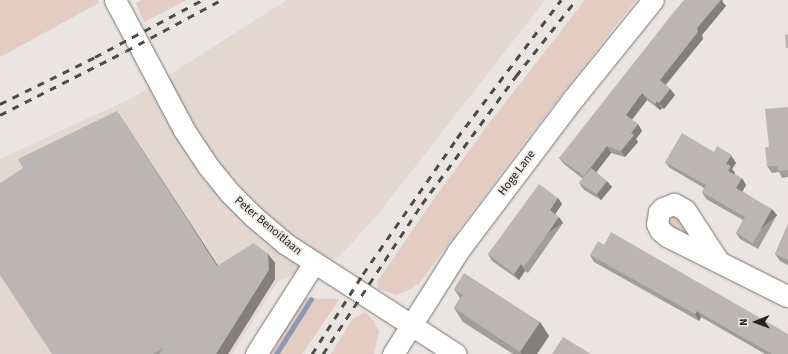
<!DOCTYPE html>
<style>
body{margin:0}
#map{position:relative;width:788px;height:354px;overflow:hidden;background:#eae5e2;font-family:"Source Sans 3",sans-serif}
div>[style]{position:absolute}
.built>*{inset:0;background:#e4d7d0}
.green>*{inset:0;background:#e3cdc2}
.stream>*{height:5px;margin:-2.5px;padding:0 2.5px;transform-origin:2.5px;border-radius:2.5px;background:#8b99b4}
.roads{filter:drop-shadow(0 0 1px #77726f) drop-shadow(0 0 1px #77726f)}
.minor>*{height:21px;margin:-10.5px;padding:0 10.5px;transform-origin:10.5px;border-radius:10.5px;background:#fff}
.rail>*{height:3px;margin-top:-1.5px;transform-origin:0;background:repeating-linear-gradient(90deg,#4d4b49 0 7px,transparent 0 14px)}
.wall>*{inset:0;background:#a19d9a}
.shaded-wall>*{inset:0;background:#837f7d;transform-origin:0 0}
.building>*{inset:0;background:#bbb6b3}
span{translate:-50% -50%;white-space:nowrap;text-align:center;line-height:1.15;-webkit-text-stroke:3.5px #eae5e2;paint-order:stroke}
.street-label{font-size:12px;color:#252322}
.north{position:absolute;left:736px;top:302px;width:40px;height:40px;-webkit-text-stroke:3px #eae5e2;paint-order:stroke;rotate:269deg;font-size:11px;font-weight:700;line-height:16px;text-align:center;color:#252322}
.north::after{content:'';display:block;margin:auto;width:14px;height:18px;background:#252322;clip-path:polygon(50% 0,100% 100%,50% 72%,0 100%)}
</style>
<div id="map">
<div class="built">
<div style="clip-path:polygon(287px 0,545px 0,379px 213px,340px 256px,278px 281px,232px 354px,0 354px,0 159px,134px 97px)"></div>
</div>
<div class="green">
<div style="clip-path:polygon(0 0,98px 0,99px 3px,0 57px)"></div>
<div style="clip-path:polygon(141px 0,187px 0,144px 22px,136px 3px)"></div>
<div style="clip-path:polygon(585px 0,636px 0,520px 148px,418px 285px,416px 284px,411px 289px,397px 295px,378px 289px,377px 282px,436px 196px,487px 126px)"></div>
<div style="clip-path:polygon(674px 213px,693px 239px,667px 225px,667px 216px)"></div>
<div style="clip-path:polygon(304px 298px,340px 299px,302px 354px,269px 354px)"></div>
<div style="clip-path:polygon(365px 312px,374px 321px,379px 332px,374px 354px,331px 354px,353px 318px)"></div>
</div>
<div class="stream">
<div style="left:276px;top:354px;width:65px;rotate:-57.5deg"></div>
</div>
<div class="roads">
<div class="minor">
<div style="left:115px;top:0;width:147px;rotate:62deg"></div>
<div style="left:184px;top:130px;width:43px;rotate:56.3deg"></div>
<div style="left:208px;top:166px;width:33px;rotate:51deg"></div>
<div style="left:229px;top:192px;width:35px;rotate:45deg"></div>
<div style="left:254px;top:217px;width:42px;rotate:40.2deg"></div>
<div style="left:286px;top:244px;width:202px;rotate:32.9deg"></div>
<div style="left:719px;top:262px;width:62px;rotate:-123.2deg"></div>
<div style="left:685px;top:210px;width:13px;rotate:-151deg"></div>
<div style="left:674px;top:204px;width:12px;rotate:160deg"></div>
<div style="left:663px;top:208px;width:6px;rotate:135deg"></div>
<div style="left:659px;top:212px;width:12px;rotate:99deg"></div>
<div style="left:657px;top:224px;width:7px;rotate:63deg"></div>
<div style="left:660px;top:230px;width:9px;rotate:41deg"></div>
<div style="left:667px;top:236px;width:132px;rotate:26.6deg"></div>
<div style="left:785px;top:295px;width:3px;rotate:18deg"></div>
<div style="left:256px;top:354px;width:108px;rotate:-57.5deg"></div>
<div style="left:393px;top:354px;width:122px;rotate:-57.7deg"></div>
<div style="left:458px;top:251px;width:191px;rotate:-52.9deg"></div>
<div style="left:573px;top:99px;width:127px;rotate:-51.1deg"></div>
</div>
</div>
<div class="rail">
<div style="left:0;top:104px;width:106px;rotate:-26.3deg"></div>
<div style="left:95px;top:57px;width:121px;rotate:-28deg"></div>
<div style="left:0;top:115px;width:141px;rotate:-26.9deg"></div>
<div style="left:126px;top:51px;width:108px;rotate:-28.2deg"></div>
<div style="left:312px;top:354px;width:95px;rotate:-57.5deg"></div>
<div style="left:363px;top:274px;width:165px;rotate:-55.3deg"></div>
<div style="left:457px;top:138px;width:173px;rotate:-53deg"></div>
<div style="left:323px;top:354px;width:180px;rotate:-56.6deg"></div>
<div style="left:422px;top:204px;width:159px;rotate:-53.7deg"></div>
<div style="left:516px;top:76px;width:97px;rotate:-51.7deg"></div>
</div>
<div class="wall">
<div style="clip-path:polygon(722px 1px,726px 6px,702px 35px,703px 39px,666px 85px,670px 89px,675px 95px,664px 109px,662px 108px,660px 110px,647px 100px,632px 120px,638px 124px,642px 131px,636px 139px,638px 142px,625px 157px,611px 153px,596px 172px,612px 187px,601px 200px,584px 190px,579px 183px,583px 179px,564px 164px,559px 158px)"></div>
<div style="clip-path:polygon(788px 107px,788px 177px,782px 178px,779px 172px,772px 173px,767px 166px)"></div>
<div style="clip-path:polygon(117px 111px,218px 266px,268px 254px,275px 263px,275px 279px,228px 354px,52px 354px)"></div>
<div style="clip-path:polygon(714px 152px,730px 154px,736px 163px,732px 169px,735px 173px,735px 174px,746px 185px,742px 191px,777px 215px,758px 249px,740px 239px,736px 233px,743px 220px,706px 199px,702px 192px,704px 188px,670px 168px,665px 162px)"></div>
<div style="clip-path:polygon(558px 198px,562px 204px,555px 214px,563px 223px,528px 273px,525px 271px,519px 280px,492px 261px,488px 254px)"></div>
<div style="clip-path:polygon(788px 224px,788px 265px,780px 261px,775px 254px)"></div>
<div style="clip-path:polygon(604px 245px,788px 354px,765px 354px,701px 317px,699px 321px,594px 262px,590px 255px)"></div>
<div style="clip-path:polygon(454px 289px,540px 322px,549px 336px,537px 354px,513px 354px,463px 322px,454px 308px,460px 298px)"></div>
</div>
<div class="shaded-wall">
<div style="clip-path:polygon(720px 0,723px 0,722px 1px,726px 6px,702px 35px,703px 39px,664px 86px,660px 80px,697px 28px)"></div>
<div style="clip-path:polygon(670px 89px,675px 95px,664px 109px,659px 103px)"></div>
<div style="clip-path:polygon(642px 93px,647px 100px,630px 122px,626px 115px)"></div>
<div style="clip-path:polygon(657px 101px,662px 108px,660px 110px,655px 104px)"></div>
<div style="clip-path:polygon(117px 111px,123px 120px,224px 275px,217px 266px)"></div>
<div style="clip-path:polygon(638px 124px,642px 131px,636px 139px,638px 142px,625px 157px,621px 151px,631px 133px)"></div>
<div style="clip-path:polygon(607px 146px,611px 153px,588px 183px,584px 176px)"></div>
<div style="clip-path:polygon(730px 154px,736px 163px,732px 169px,735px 173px,733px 177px,728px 171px,726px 164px)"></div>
<div style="clip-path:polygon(742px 178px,746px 185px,741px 194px,736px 188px)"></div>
<div style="clip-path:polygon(607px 181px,612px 187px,601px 200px,597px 194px)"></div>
<div style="clip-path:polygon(558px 198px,562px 204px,554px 216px,550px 210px)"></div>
<div style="left:772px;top:209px;width:8px;height:39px;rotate:50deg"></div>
<div style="left:559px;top:217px;width:7px;height:61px;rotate:56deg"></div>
<div style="clip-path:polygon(268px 254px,275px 263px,275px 279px,228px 354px,216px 354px)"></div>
<div style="clip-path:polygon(521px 264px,525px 271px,519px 280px,514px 274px)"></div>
<div style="clip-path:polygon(697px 311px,701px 317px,699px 321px,695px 314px)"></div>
<div style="clip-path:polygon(540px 322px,549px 336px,537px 354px,522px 354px,520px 352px)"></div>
</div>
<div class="building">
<div style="clip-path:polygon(684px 0,721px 0,697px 28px,698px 32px,660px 80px,670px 89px,659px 103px,657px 101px,655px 104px,642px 93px,626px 115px,638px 124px,631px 133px,634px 135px,621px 151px,607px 146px,584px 176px,559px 158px,673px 13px)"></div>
<div style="clip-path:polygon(788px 34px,788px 48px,786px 48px,785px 35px)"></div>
<div style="clip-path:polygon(788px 107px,788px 170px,778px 171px,777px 166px,767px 166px,765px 147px,769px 147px,765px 109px)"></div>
<div style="clip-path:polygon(117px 111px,217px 266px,254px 243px,268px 254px,269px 270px,216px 354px,159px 354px,163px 348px,153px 354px,52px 354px,0 275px,0 183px,23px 168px,18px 159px)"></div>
<div style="clip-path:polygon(682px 133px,714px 152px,717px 146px,730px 154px,731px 156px,726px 164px,731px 166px,728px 171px,742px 178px,736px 188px,772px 209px,753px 243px,736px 233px,745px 217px,702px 192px,706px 185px,665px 162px)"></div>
<div style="clip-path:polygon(591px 168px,607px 181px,597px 194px,579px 183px)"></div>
<div style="clip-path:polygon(539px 184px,558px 198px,550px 210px,559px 217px,524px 267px,521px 264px,514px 274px,488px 254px)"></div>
<div style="clip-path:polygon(788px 224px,788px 260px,775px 254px)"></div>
<div style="clip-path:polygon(611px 232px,788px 334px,788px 354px,772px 354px,697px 311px,695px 314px,590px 255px,598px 241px,604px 245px)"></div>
<div style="clip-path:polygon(464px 273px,540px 322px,520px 352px,454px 308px,463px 295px,454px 289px)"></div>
<div style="clip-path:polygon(563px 337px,591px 354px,552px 354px)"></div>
</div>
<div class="street-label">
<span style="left:517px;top:173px;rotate:-53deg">Hoge Lane</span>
<span style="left:268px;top:226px;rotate:40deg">Peter Benoitlaan</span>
</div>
<div class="north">N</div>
</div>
